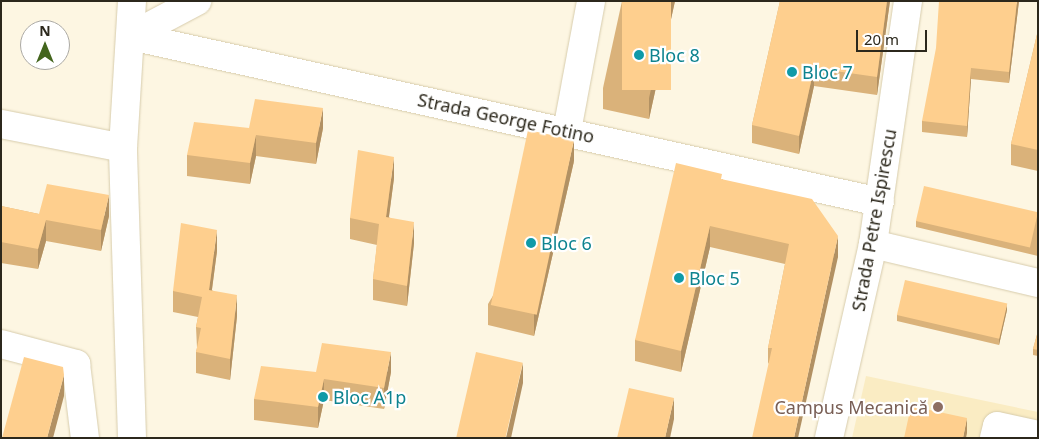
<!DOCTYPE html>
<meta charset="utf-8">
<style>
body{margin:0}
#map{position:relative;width:1039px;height:439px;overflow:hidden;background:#fdf6e2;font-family:"Noto Sans",sans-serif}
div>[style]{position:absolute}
.built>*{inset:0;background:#faecc3}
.roads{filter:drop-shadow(0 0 1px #d7ccac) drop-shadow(0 0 1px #d7ccac)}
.minor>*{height:28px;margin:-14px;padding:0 14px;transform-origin:14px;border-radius:14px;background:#fff}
.wall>*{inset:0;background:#dab27a}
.shaded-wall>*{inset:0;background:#b29163}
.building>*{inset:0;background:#fecf8e;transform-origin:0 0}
.dots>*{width:14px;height:14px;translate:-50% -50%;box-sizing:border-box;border:2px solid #fff;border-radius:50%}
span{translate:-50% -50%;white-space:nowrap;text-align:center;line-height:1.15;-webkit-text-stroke:4.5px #fff;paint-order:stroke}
.culture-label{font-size:18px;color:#0d838f}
.left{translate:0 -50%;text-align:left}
.street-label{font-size:18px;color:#2c281c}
.education-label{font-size:18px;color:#785e54}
.right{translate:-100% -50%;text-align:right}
.frame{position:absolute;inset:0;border:2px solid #2c281c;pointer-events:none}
.north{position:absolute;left:20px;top:20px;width:50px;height:50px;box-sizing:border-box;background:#fff;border:1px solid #aba9a4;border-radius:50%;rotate:0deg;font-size:14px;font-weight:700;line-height:20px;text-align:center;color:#2c281c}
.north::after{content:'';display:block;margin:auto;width:18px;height:22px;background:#43651d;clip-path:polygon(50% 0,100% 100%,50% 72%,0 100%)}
.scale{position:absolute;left:856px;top:30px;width:71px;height:22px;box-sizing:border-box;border:2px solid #2c281c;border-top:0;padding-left:6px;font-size:15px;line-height:18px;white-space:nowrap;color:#2c281c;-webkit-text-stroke:4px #fff;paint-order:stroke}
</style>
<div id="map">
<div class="built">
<div style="clip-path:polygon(866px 376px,1038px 412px,1038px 438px,852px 438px)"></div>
</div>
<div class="roads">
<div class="minor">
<div style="left:131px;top:36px;width:767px;rotate:12.5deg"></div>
<div style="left:131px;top:36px;width:75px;rotate:-27.9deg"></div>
<div style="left:1px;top:124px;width:124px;rotate:11.1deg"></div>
<div style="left:567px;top:131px;width:132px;rotate:-79.5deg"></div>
<div style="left:873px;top:244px;width:170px;rotate:13.3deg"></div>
<div style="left:1px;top:344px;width:78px;rotate:14.9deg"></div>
<div style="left:76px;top:364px;width:75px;rotate:83.1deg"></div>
<div style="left:132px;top:438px;width:290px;rotate:-91.8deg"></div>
<div style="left:123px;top:148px;width:147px;rotate:-86.5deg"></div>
<div style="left:829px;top:438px;width:199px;rotate:-77.2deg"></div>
<div style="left:873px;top:244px;width:246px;rotate:-81.8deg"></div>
<div style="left:994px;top:438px;width:12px;rotate:-76deg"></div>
<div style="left:997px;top:426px;width:42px;rotate:12.4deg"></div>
</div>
</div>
<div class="wall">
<div style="clip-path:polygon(622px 1px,675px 1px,649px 119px,603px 109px,603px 88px)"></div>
<div style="clip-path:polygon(780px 1px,890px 1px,877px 95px,814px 86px,799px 154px,752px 143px,752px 125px)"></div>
<div style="clip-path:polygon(1019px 1px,1009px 83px,971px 79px,967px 137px,922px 132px,922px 121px)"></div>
<div style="clip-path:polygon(1038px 30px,1038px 171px,1011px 165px,1011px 144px)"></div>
<div style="clip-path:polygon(249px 128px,323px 128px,316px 164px,256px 156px,250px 184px,187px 176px,187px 155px)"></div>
<div style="clip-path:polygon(574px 161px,534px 336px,488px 325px,488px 304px)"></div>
<div style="clip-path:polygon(394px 178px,389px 217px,414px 243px,407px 306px,373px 300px,373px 279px,377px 245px,350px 239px,350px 218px)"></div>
<div style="clip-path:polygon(722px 179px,838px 257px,768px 364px,768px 348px,785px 264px,710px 247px,681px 372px,635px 361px,635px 340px)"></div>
<div style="clip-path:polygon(1px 206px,39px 214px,109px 216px,101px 251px,46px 241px,38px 269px,1px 263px)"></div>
<div style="clip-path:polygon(1038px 213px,1038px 256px,916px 227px,916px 221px)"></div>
<div style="clip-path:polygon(217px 251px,212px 290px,237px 316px,230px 380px,196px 373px,196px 352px,197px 348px,196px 327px,198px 317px,173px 312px,173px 291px)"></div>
<div style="clip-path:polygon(1007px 310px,999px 345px,897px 321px,897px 315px)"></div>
<div style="clip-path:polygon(1038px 331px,1038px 356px,1033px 355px,1033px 349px)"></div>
<div style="clip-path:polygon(316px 372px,391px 372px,384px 409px,324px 400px,318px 428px,254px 420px,254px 399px)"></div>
</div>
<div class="shaded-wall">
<div style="clip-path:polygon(671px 1px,675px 1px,649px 119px,649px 98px)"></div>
<div style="clip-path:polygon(887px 1px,890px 1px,877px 95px,877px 77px)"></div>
<div style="clip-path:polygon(1017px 1px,1019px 1px,1009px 83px,1009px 72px)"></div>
<div style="clip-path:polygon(814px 68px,814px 86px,799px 154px,799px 136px)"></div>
<div style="clip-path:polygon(971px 68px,971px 79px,967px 137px,967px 126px)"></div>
<div style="clip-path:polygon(323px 108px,323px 128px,316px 164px,316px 143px)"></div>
<div style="clip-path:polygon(256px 135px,256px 156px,250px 184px,250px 163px)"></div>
<div style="clip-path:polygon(574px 140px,574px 161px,534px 336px,534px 315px)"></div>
<div style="clip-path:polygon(394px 157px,394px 178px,386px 238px,386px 217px)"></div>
<div style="clip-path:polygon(109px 195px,109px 216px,101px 251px,101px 230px)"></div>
<div style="clip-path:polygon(46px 220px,46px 241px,38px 269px,38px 249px)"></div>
<div style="clip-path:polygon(414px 222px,414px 243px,407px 306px,407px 286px)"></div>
<div style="clip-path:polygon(710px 226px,710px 247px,681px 372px,681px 351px)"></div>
<div style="clip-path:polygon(217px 230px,217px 251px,209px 311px,209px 290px)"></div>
<div style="clip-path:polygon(838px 236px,838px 257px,798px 438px,794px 438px)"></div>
<div style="clip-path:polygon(237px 295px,237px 316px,230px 380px,230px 359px)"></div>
<div style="clip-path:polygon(1007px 304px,1007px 310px,999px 345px,999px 339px)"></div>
<div style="clip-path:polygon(391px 352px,391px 372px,384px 409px,384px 388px)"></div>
<div style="clip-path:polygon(523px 363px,523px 383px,511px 438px,506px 438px)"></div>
<div style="clip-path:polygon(64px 375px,64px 396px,53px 438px,47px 438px)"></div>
<div style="clip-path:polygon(324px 379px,324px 400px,318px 428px,318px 407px)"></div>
<div style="clip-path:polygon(674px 398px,674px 419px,670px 438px,665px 438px)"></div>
<div style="clip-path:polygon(967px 418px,967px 433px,966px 438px,963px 438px)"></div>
</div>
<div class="building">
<div style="left:622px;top:1px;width:49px;height:89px"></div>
<div style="clip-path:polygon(780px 1px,887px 1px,877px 77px,814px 68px,799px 136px,752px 125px)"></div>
<div style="clip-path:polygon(939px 1px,1017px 1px,1009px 72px,971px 68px,967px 126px,922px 121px,936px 48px)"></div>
<div style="clip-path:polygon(1038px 30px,1038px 150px,1011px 144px)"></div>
<div style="clip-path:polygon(255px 99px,323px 108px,316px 143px,256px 135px,250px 163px,187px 155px,194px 122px,249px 128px)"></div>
<div style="left:528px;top:130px;width:47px;height:179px;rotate:12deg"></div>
<div style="clip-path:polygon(358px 150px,394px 157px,386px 217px,414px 222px,407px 286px,373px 279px,379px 224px,350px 218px)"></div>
<div style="clip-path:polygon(676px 163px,722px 174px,721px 179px,812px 199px,838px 236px,794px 438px,752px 438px,772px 348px,768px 348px,789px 244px,710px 226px,681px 351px,635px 340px)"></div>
<div style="clip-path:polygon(47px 184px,109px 195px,101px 230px,46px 220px,38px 249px,1px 242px,1px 206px,39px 214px)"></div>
<div style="left:924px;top:186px;width:117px;height:36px;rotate:13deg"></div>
<div style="clip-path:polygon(181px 223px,217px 230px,209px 290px,237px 295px,230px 359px,196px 352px,201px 328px,196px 327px,202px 297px,173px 291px)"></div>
<div style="left:905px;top:280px;width:105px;height:36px;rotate:13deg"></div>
<div style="clip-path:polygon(1038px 331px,1038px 350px,1033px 349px)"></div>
<div style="clip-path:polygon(322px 343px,391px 352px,384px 388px,324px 379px,318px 407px,254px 399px,261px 366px,316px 372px)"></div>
<div style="left:476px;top:352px;width:48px;height:88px;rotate:13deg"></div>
<div style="clip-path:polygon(24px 357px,63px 367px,64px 375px,47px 438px,2px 438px)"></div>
<div style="clip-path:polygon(629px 388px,674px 398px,665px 438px,617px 438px)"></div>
<div style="clip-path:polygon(911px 406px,967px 418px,963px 438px,904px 438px)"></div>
</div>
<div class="dots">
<div style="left:639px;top:55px;background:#0f9aa8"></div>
<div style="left:792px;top:72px;background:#0f9aa8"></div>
<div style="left:531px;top:243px;background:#0f9aa8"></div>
<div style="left:679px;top:278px;background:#0f9aa8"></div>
<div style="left:323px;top:397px;background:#0f9aa8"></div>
<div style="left:938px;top:407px;background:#8d6e63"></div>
</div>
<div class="culture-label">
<span class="left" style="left:649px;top:55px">Bloc 8</span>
<span class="left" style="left:802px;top:72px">Bloc 7</span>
<span class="left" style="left:541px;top:243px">Bloc 6</span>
<span class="left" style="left:689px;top:278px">Bloc 5</span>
<span class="left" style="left:333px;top:397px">Bloc A1p</span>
</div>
<div class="street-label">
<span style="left:506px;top:118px;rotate:12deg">Strada George Fotino</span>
<span style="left:874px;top:220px;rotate:-80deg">Strada Petre Ispirescu</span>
</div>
<div class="education-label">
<span class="right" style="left:928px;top:407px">Campus Mecanică</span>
</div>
<div class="frame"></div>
<div class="north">N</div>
<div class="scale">20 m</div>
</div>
